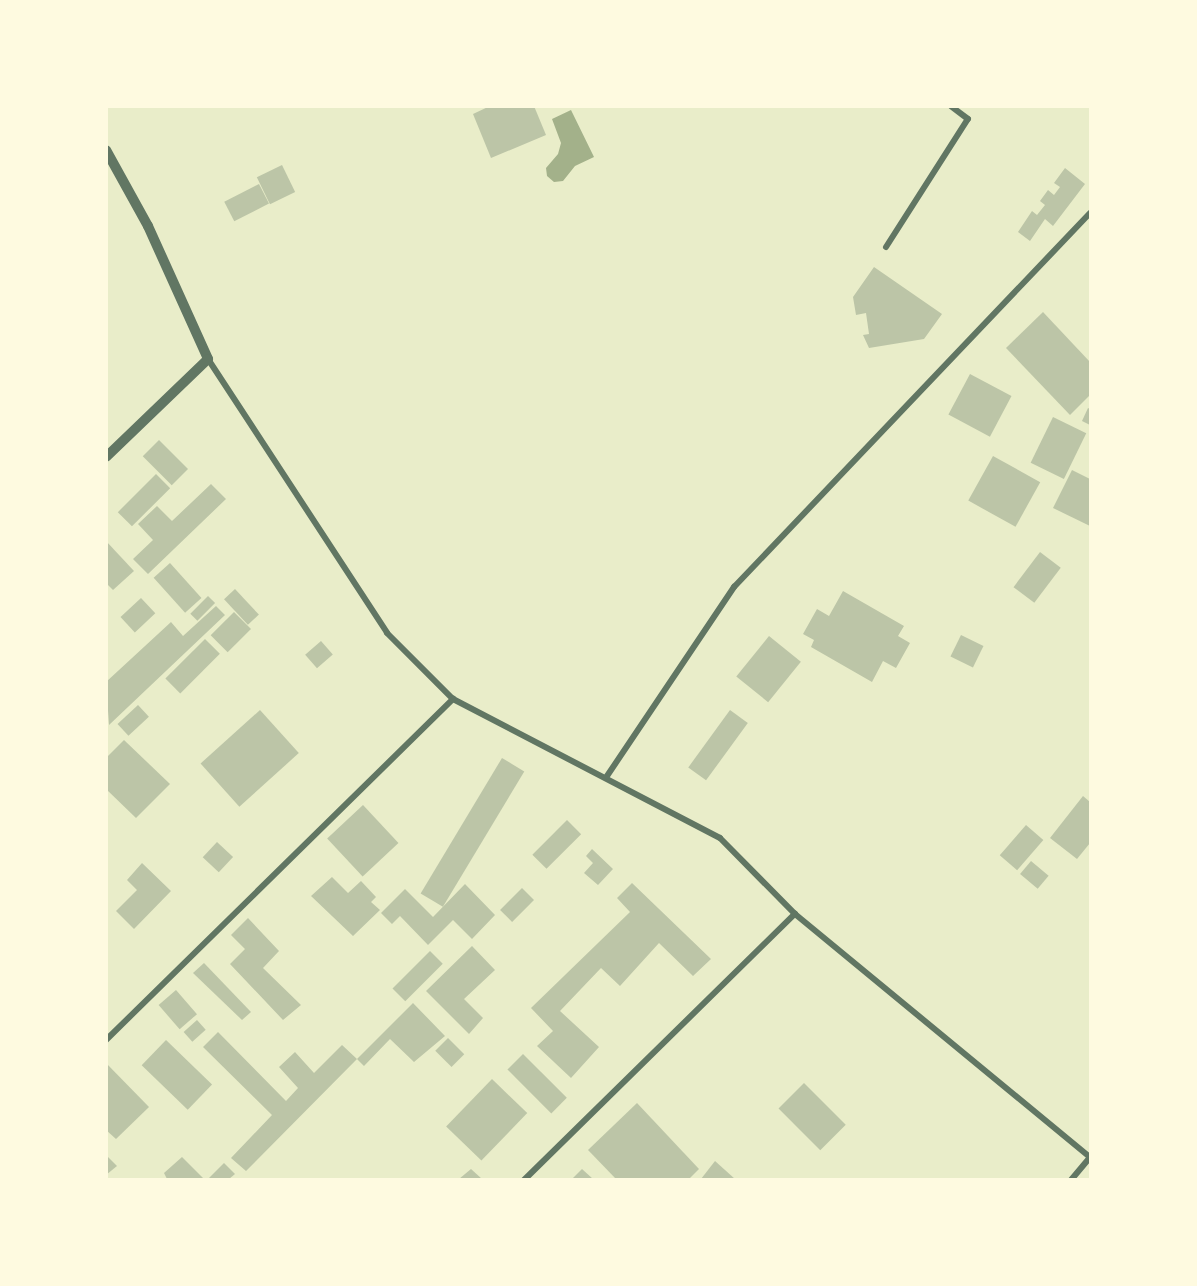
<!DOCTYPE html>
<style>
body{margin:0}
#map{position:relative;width:1197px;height:1286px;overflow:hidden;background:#e9edc9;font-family:"Work Sans",sans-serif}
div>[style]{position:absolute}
.water>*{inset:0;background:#a3b18a}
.building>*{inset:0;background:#bcc5a7;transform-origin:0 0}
.minor>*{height:6px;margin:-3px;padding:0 3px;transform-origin:3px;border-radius:3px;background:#617663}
.tertiary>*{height:10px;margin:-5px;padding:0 5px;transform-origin:5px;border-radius:5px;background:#617663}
span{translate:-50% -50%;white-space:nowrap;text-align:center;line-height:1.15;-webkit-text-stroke:6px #fefae0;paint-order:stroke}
.frame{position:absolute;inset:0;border:108px solid #fefae0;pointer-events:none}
</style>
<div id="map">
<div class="water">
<div style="clip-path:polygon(571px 110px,594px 157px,575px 166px,563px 181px,554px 182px,547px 176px,546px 168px,558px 154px,561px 143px,552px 119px)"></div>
</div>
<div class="building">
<div style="clip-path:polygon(490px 106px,534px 106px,546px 135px,491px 158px,473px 114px)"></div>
<div style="left:282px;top:165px;width:30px;height:28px;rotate:64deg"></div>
<div style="clip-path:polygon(1065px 168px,1085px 184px,1053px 226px,1045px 219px,1030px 241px,1018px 232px,1032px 211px,1037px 215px,1045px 205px,1040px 201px,1048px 190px,1054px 195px,1060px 187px,1054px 183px)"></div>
<div style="left:259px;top:184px;width:22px;height:39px;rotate:63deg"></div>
<div style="clip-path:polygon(874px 267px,942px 314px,924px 339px,869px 348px,863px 335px,869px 334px,866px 313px,856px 315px,853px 297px)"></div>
<div style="clip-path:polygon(1043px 312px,1090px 362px,1090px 395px,1070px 415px,1006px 348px)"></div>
<div style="left:970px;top:374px;width:47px;height:46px;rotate:28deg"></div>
<div style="clip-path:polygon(1088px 408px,1090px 409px,1090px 425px,1082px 421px)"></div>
<div style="left:1053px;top:417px;width:37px;height:51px;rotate:26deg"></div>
<div style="left:159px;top:440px;width:41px;height:23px;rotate:45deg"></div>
<div style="left:993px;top:456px;width:54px;height:51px;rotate:29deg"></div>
<div style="clip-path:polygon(1072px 470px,1090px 479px,1090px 526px,1053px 508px)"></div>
<div style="left:156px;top:474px;width:20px;height:54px;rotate:45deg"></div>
<div style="clip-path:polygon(211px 484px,226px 499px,148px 574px,133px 559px,153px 540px,138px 524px,157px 506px,172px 521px)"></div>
<div style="clip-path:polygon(106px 541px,134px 571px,113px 590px,106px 583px)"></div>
<div style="left:1040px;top:552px;width:26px;height:44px;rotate:37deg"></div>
<div style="left:170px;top:563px;width:47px;height:22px;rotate:48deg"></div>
<div style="left:235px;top:589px;width:35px;height:15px;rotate:47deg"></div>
<div style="clip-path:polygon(843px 591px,904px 626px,898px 636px,910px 643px,896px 668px,883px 661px,872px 682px,811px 647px,814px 640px,803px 634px,817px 609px,829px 616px)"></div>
<div style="left:208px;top:596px;width:10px;height:25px;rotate:45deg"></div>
<div style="left:141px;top:598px;width:21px;height:28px;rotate:47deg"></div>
<div style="clip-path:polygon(216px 606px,225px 615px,109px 725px,106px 682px,171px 622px,183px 636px)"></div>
<div style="left:234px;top:612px;width:24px;height:33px;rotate:45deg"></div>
<div style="left:961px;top:635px;width:25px;height:24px;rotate:26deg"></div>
<div style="left:769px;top:636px;width:41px;height:52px;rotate:39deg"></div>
<div style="left:205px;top:639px;width:21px;height:56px;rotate:45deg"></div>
<div style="left:321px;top:641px;width:18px;height:21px;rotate:49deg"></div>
<div style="left:138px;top:705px;width:16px;height:28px;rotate:47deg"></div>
<div style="left:260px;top:710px;width:58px;height:80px;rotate:48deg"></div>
<div style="left:730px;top:710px;width:22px;height:71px;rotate:36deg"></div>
<div style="clip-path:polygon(124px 740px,170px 784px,136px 818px,106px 789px,106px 758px)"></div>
<div style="left:502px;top:758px;width:26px;height:158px;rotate:31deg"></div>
<div style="clip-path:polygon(1083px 796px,1090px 802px,1090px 843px,1077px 859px,1050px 838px)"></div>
<div style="left:363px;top:805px;width:52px;height:49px;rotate:47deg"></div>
<div style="left:567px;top:820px;width:20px;height:49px;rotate:45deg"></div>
<div style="left:1026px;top:825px;width:23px;height:40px;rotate:41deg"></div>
<div style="left:217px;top:842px;width:22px;height:21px;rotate:43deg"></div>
<div style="clip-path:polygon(592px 849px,613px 869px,598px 885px,584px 873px,593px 863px,586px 856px)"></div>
<div style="left:1031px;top:861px;width:23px;height:17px;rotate:40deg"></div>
<div style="clip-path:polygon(142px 863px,171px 891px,134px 929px,116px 911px,137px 890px,127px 880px)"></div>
<div style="clip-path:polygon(332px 877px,348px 893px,361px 881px,376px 897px,371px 902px,380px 910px,353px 936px,311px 896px)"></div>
<div style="clip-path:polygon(632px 883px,711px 959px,693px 976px,659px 943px,620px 986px,601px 968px,560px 1011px,599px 1047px,571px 1078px,537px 1046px,553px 1031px,531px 1008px,630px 912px,617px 898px)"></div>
<div style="clip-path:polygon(465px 884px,495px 915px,472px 939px,453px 920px,428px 945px,400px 916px,392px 924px,381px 913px,405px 889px,433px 917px)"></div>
<div style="left:522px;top:888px;width:17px;height:31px;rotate:45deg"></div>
<div style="clip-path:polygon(248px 918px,279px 951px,263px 968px,301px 1005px,283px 1020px,230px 964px,245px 949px,231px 935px)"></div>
<div style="clip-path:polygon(472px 946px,495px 970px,464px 999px,483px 1018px,469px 1034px,426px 991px)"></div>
<div style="left:430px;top:951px;width:18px;height:53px;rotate:45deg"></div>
<div style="clip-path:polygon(204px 963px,251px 1012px,242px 1020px,193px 973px)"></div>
<div style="left:176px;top:990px;width:32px;height:23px;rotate:49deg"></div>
<div style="clip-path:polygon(413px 1003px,445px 1036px,414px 1062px,390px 1039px,364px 1066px,357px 1059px)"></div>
<div style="left:197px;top:1020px;width:13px;height:18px;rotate:48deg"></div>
<div style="clip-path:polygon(218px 1032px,286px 1101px,298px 1088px,279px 1067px,295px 1052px,314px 1073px,342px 1045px,357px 1059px,246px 1171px,231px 1158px,272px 1115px,203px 1047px)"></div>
<div style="left:448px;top:1038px;width:23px;height:18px;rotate:45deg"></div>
<div style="left:166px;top:1040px;width:64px;height:35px;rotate:44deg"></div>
<div style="left:523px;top:1054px;width:62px;height:22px;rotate:45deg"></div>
<div style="clip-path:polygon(106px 1063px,149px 1107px,116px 1139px,106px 1130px)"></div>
<div style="left:492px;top:1079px;width:49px;height:66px;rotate:44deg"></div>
<div style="left:804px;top:1083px;width:59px;height:36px;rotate:45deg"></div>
<div style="clip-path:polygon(637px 1103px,699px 1169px,689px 1179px,616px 1179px,588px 1150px)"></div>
<div style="clip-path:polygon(106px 1155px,117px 1166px,106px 1175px)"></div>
<div style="clip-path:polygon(182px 1157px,204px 1179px,167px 1179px,164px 1173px)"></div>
<div style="clip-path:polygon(715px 1161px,735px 1179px,701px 1179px)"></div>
<div style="clip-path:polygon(224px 1163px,235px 1174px,229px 1179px,208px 1179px)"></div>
<div style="clip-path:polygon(471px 1169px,482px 1179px,459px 1179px)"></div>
<div style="clip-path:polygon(582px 1169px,593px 1179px,572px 1179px)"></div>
</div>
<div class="minor">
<div style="left:886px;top:247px;width:152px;rotate:-57.4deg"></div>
<div style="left:968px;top:119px;width:21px;rotate:-143deg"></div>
<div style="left:208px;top:359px;width:327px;rotate:56.8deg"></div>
<div style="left:387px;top:633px;width:93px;rotate:45deg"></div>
<div style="left:453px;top:699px;width:301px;rotate:27.5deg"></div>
<div style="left:720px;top:838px;width:107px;rotate:45.4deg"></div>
<div style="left:795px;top:914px;width:382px;rotate:39.5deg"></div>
<div style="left:607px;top:776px;width:228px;rotate:-56.1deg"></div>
<div style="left:734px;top:587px;width:516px;rotate:-46.41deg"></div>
<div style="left:106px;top:1040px;width:487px;rotate:-44.5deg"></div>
<div style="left:524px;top:1180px;width:380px;rotate:-44.5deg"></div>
<div style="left:1071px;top:1180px;width:30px;rotate:-50deg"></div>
</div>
<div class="tertiary">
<div style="left:106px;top:150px;width:87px;rotate:61.1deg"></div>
<div style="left:148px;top:226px;width:146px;rotate:65.7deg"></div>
<div style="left:208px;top:359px;width:141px;rotate:136.1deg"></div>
</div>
<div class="frame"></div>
</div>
